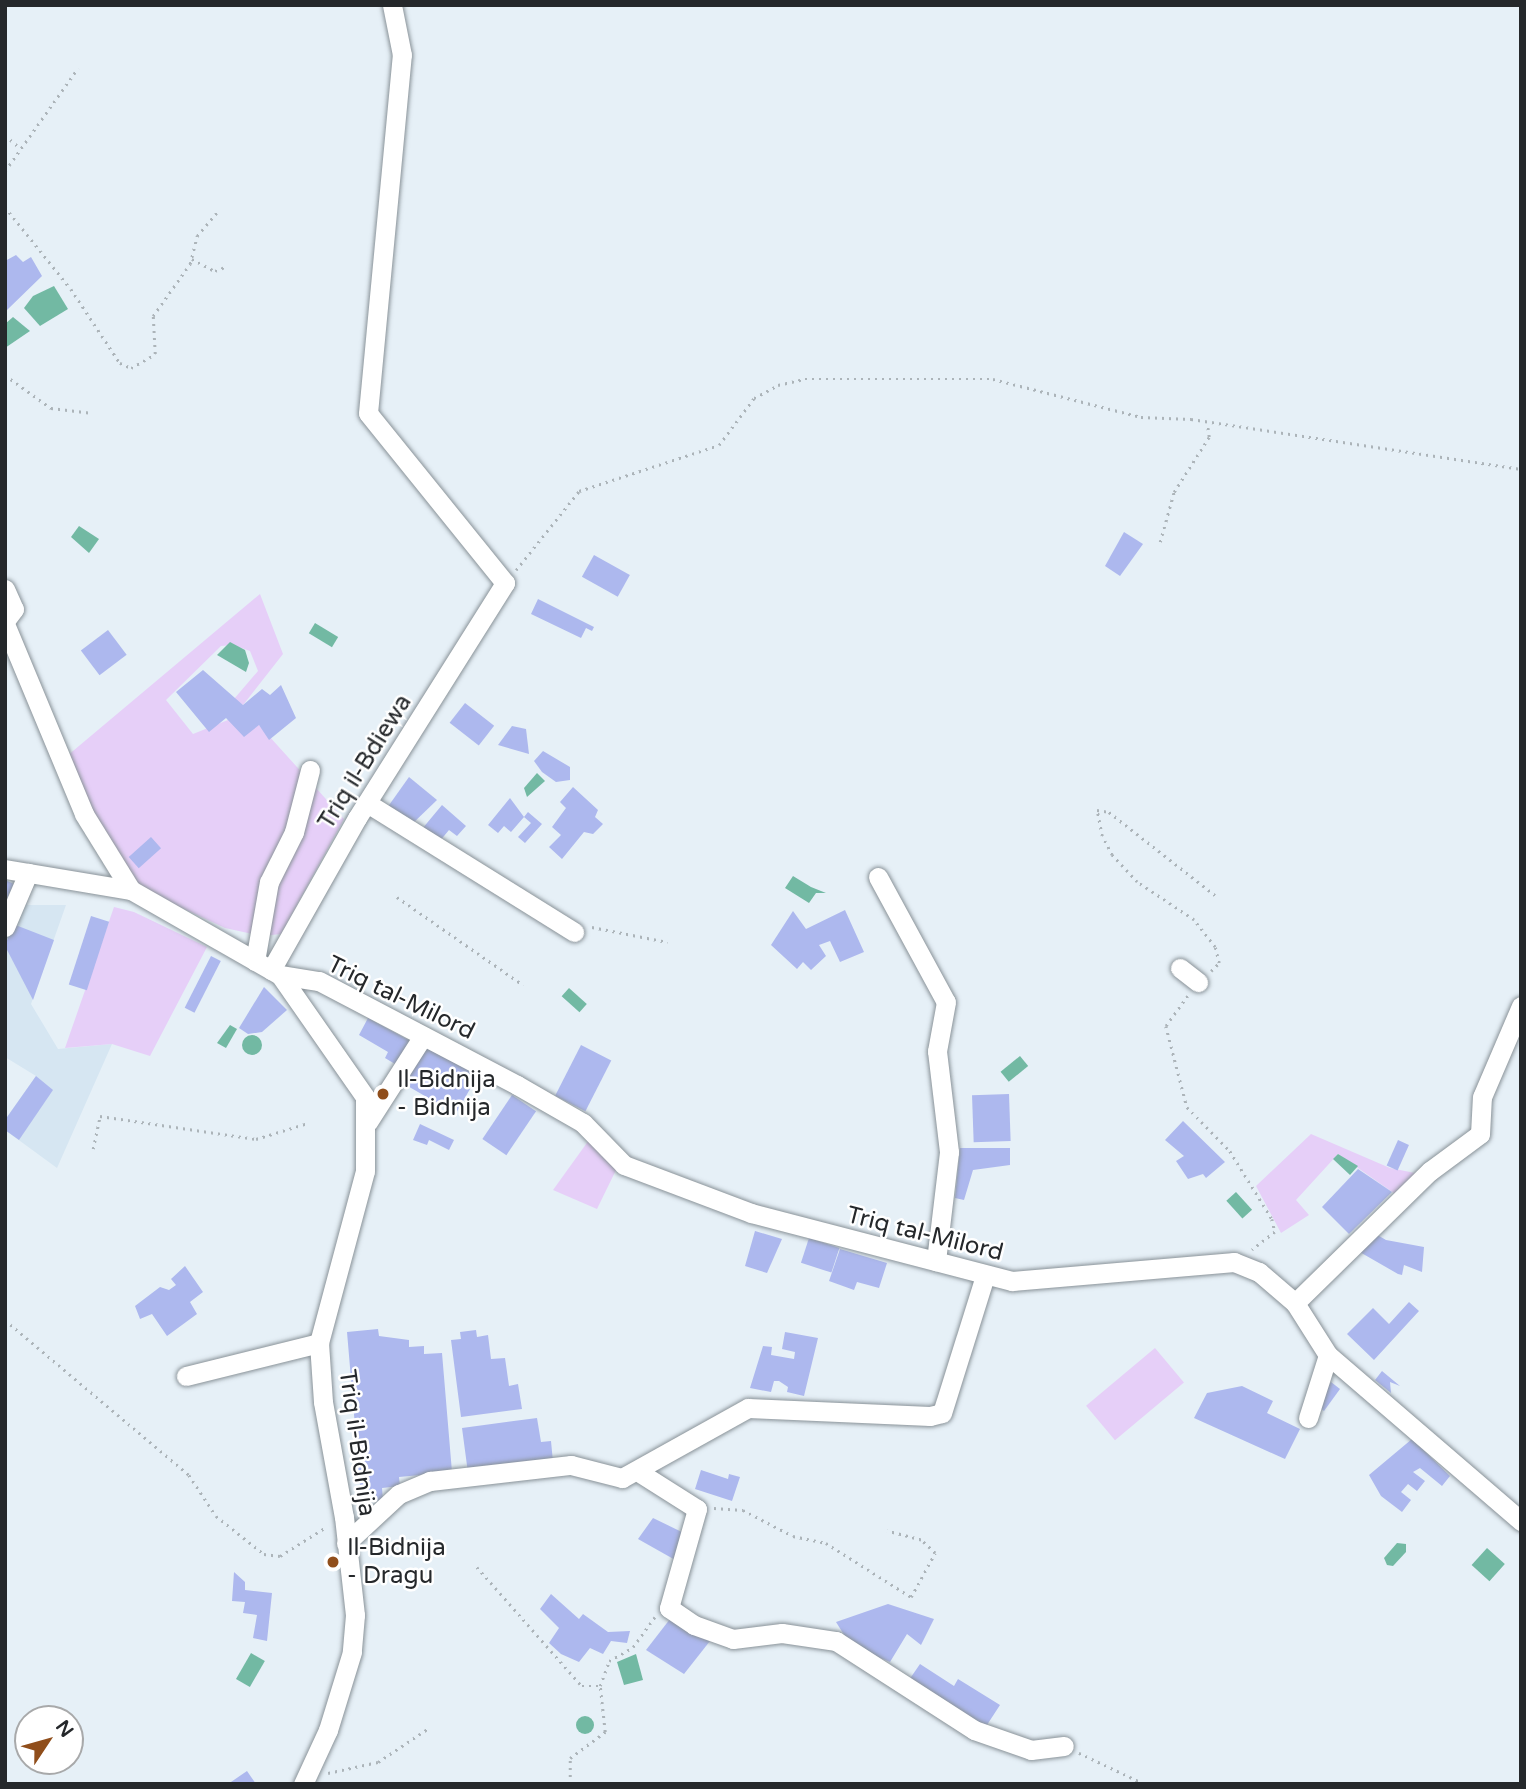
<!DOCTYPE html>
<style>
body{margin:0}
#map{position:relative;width:1526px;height:1789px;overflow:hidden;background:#e6f0f7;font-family:"Varela Round",sans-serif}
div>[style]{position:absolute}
.built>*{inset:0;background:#d6e6f2}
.green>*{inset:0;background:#e6cff8;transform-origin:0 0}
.water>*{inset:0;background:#72b9a3;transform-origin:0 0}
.round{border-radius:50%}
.building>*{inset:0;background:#adb8ee;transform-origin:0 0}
.path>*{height:2.5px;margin-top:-1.25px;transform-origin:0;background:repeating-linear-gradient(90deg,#acb4b9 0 2px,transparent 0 7px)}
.roads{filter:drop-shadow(0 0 2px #899298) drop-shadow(0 0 2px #899298)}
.minor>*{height:19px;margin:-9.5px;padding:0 9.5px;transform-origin:9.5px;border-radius:9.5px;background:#fff}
.dots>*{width:19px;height:19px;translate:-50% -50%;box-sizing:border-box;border:4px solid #fff;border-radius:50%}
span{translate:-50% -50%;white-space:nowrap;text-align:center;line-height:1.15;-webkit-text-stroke:5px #fff;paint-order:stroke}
.street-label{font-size:24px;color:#25282b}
.poi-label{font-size:24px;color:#25282b}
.left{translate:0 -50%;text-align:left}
.frame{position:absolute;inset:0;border:7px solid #25282b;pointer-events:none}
.north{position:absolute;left:14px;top:1705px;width:70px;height:70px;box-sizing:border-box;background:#fff;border:2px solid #a8a9aa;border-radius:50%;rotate:54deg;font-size:19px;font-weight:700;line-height:28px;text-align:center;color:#25282b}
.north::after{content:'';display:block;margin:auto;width:24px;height:32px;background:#904e1b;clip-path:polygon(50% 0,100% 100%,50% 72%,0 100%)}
</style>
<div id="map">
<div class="built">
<div style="clip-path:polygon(5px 880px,14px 884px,19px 899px,28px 905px,66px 905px,31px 1004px,58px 1049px,112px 1044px,57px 1168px,5px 1130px,5px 1120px,36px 1076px,5px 1057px)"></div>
</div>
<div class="green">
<div style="clip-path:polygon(260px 594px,283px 654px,243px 705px,234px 699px,258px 671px,250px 651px,233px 645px,221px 646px,166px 700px,193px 734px,228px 720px,259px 725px,344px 819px,281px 934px,262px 936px,225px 928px,141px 889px,86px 801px,67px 756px)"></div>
<div style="clip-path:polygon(114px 907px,134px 912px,207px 947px,150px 1056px,112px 1044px,65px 1048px)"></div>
<div style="clip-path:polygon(1311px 1134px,1390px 1168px,1415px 1173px,1398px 1196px,1338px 1154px,1296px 1200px,1309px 1215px,1281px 1233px,1256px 1186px)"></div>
<div style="clip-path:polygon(589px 1140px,617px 1168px,597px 1209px,553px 1190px)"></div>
<div style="left:1155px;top:1348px;width:45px;height:90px;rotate:50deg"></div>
</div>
<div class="water">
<div style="clip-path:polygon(54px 286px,68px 309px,40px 326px,24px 308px,33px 296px)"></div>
<div style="clip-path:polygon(13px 317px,30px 331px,5px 348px,5px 324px)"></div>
<div style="clip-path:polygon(79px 526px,99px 539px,89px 553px,71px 537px)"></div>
<div style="left:315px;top:623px;width:27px;height:12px;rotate:31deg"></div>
<div style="clip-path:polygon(230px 642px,245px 650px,249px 663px,246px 672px,217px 655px)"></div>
<div style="clip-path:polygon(537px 773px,545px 781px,527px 797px,524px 788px)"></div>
<div style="clip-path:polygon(793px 876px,811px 887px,826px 893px,816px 893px,809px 903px,785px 888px)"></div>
<div style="left:569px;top:988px;width:24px;height:11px;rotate:42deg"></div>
<div style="clip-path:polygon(230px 1025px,237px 1029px,226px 1048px,217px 1043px)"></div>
<div class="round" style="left:242px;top:1035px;width:20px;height:20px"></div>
<div style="left:1020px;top:1056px;width:13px;height:25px;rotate:51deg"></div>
<div style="clip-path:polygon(1338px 1154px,1358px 1166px,1350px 1175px,1333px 1159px)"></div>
<div style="left:1236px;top:1192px;width:24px;height:13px;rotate:48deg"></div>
<div style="clip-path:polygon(1397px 1543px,1406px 1544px,1406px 1552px,1393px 1566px,1387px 1565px,1384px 1558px)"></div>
<div style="left:1487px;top:1548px;width:24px;height:23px;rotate:42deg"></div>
<div style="left:251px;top:1653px;width:16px;height:30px;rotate:30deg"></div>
<div style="clip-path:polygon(636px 1654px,643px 1680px,624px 1685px,617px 1662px)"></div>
<div class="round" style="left:576px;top:1716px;width:18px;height:18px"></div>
</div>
<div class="building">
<div style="clip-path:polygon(16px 255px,23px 262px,31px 257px,42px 276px,7px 310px,5px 261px)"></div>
<div style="clip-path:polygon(1124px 532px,1143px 544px,1120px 576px,1105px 566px)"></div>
<div style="left:594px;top:555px;width:41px;height:25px;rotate:29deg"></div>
<div style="clip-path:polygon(538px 599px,594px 627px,592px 631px,586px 628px,581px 638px,531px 614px)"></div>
<div style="left:108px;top:630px;width:31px;height:34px;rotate:53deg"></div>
<div style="clip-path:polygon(203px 670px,243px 705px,262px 689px,270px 695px,281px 685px,296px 718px,269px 740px,259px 725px,244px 737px,226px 718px,209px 732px,176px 692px)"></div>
<div style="left:465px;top:703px;width:37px;height:25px;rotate:38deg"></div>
<div style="clip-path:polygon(512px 726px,526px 729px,529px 754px,498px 745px)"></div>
<div style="clip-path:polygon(543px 751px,570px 767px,570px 780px,556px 782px,542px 772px,534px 761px)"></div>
<div style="clip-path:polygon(409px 777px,437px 800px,410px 826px,387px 808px)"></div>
<div style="clip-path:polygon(573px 787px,598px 810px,595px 817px,603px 824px,593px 834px,584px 832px,562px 859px,549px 847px,561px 835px,552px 827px,566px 808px,560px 802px)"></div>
<div style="clip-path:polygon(510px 798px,524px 817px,511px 832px,504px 826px,498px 833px,488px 825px)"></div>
<div style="clip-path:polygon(442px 805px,466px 826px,457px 836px,449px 830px,439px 842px,422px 829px)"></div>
<div style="clip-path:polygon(528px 812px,542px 824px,525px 843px,518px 837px,531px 823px,524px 817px)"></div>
<div style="left:151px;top:837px;width:15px;height:30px;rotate:48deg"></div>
<div style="clip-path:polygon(5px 880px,14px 884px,5px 902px)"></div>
<div style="clip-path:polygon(845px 910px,864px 952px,840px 962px,830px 941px,819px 945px,826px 956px,811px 970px,803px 962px,797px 969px,771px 945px,793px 911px,806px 929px)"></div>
<div style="left:91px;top:916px;width:19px;height:72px;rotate:18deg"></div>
<div style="clip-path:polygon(13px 924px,54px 940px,33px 1000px,5px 946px)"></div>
<div style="left:211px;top:956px;width:11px;height:58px;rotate:27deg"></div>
<div style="clip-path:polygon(264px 987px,287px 1010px,262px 1032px,248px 1034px,239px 1028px)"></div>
<div style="clip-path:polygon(368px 1018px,414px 1043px,400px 1067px,385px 1058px,388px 1052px,359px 1035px)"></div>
<div style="left:425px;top:1043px;width:62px;height:46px;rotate:30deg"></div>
<div style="left:581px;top:1045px;width:34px;height:57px;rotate:27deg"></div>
<div style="clip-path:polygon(36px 1076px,53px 1090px,19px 1140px,5px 1130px,5px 1120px)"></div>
<div style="left:1009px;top:1094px;width:47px;height:37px;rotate:88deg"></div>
<div style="left:512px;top:1095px;width:29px;height:53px;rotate:34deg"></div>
<div style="clip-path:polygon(1183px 1121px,1225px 1162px,1206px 1178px,1203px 1174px,1188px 1179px,1176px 1161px,1184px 1156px,1165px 1140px)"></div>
<div style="clip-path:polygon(420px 1124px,454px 1140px,449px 1150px,429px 1140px,427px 1145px,413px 1140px)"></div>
<div style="left:1398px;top:1140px;width:12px;height:28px;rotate:24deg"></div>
<div style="clip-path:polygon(960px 1148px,1010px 1148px,1010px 1165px,973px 1170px,964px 1200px,955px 1198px)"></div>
<div style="clip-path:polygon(1358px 1169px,1392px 1192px,1349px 1234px,1322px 1207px)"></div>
<div style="clip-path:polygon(755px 1231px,782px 1239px,767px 1273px,745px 1266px)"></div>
<div style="clip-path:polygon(1374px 1233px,1386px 1240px,1424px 1247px,1422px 1272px,1404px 1265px,1402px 1275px,1398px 1274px,1358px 1251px)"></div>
<div style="left:809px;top:1238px;width:32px;height:26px;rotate:18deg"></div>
<div style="clip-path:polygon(840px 1249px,887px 1263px,879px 1288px,857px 1282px,854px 1290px,829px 1281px)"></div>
<div style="clip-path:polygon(185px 1266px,203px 1292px,190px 1302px,197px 1314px,167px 1336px,152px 1314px,140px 1319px,135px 1306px,160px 1287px,169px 1290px,176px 1285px,171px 1279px)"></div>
<div style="clip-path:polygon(1409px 1302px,1419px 1311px,1374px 1360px,1347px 1334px,1373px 1308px,1389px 1324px)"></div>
<div style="clip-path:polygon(378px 1329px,379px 1336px,409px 1340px,409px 1347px,424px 1346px,424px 1354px,442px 1353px,452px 1472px,399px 1477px,400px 1486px,382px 1488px,383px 1500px,367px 1501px,368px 1509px,362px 1509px,347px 1332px)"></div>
<div style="clip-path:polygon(476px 1330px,477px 1337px,488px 1335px,491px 1359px,505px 1358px,509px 1386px,518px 1384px,522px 1409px,461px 1417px,451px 1340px,461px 1339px,460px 1332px)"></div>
<div style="clip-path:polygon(785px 1332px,818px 1338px,804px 1396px,787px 1392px,788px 1387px,779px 1381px,774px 1381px,771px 1392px,750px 1388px,763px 1346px,772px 1347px,771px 1355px,794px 1359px,795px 1352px,782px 1349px)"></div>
<div style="clip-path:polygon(1382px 1371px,1400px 1386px,1390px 1382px,1391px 1393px,1375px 1380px)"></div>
<div style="clip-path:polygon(1331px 1382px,1340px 1389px,1324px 1411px,1316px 1405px)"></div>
<div style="clip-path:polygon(1242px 1386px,1273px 1401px,1267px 1413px,1300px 1429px,1285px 1459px,1194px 1418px,1207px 1393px)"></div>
<div style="clip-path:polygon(537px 1418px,541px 1442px,551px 1441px,553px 1462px,468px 1473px,462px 1428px)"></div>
<div style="clip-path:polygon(1412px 1439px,1450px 1476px,1442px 1486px,1420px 1468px,1413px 1472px,1425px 1481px,1417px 1491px,1408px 1484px,1401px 1492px,1411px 1500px,1402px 1512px,1381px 1496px,1369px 1475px)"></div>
<div style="clip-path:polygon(701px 1470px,728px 1479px,729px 1474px,740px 1477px,732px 1501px,695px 1489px)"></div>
<div style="clip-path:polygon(653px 1518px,688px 1535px,677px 1561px,638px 1539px)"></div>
<div style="clip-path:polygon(234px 1572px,245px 1582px,245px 1590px,272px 1593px,267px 1641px,253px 1638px,257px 1615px,243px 1613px,245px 1602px,232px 1601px)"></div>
<div style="clip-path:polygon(551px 1594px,579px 1619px,583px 1614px,608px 1632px,630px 1631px,627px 1643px,611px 1641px,603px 1654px,590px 1648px,579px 1662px,561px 1654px,549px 1643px,559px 1628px,540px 1609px)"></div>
<div style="clip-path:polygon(888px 1604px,934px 1619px,921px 1645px,907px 1634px,890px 1662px,851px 1646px,836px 1622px)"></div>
<div style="clip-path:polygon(670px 1619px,710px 1641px,684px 1674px,646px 1650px)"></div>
<div style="clip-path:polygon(920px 1664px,954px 1686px,958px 1679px,1000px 1705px,985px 1728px,909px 1680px)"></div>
<div style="clip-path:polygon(247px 1771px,256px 1784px,228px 1784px)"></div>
</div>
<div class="path">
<div style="left:5px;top:135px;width:18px;rotate:41deg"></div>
<div style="left:5px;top:171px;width:126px;rotate:-54.7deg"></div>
<div style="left:5px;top:207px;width:105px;rotate:51.2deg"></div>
<div style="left:71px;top:289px;width:89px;rotate:56.5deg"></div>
<div style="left:120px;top:363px;width:12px;rotate:24deg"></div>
<div style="left:131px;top:368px;width:28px;rotate:-30deg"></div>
<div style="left:155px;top:354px;width:38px;rotate:-93deg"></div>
<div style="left:153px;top:316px;width:64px;rotate:-54.6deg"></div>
<div style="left:190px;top:264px;width:29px;rotate:-76deg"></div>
<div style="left:197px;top:236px;width:31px;rotate:-50deg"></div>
<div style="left:192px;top:259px;width:26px;rotate:28deg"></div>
<div style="left:215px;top:271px;width:11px;rotate:-22deg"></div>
<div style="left:5px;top:375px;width:57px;rotate:35.7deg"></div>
<div style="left:51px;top:408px;width:42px;rotate:6.8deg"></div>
<div style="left:1160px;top:542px;width:52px;rotate:-74.4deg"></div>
<div style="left:1174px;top:492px;width:65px;rotate:-57.5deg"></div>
<div style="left:1209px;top:437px;width:14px;rotate:-98deg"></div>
<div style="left:516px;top:570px;width:101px;rotate:-51.4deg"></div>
<div style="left:579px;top:491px;width:147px;rotate:-18.2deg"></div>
<div style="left:719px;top:445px;width:59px;rotate:-53.3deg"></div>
<div style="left:754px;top:398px;width:27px;rotate:-28deg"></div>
<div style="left:778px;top:385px;width:28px;rotate:-13deg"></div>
<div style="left:805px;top:379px;width:188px"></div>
<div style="left:993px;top:379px;width:153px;rotate:14.4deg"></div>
<div style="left:1141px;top:417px;width:50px;rotate:2.3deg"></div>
<div style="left:1191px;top:419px;width:334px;rotate:8.6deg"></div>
<div style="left:397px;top:897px;width:154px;rotate:34.9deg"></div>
<div style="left:592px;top:927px;width:77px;rotate:11.2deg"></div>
<div style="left:1211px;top:971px;width:11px;rotate:-45deg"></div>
<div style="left:1219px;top:963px;width:16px;rotate:-104deg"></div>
<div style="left:1215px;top:947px;width:34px;rotate:-128deg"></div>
<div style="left:1194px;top:920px;width:69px;rotate:-146.3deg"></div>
<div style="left:1137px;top:882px;width:37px;rotate:-133deg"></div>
<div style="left:1112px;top:855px;width:21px;rotate:-118deg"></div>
<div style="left:1102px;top:836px;width:26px;rotate:-101deg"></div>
<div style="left:1097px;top:810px;width:12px;rotate:9deg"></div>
<div style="left:1109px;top:812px;width:135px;rotate:38.1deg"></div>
<div style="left:1188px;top:996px;width:37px;rotate:126deg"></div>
<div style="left:1166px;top:1026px;width:84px;rotate:75.5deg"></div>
<div style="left:1187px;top:1107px;width:62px;rotate:45.7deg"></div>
<div style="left:1230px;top:1151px;width:80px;rotate:58.3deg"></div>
<div style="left:1272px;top:1219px;width:13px;rotate:77deg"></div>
<div style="left:1275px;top:1232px;width:29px;rotate:142deg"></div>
<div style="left:93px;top:1149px;width:34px;rotate:-78deg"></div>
<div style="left:100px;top:1116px;width:158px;rotate:8.4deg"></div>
<div style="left:256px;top:1139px;width:54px;rotate:-17.1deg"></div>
<div style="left:5px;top:1320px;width:241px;rotate:40.1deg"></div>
<div style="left:189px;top:1475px;width:49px;rotate:56.6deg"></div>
<div style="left:216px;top:1516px;width:61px;rotate:38.4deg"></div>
<div style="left:264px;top:1554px;width:16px;rotate:7deg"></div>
<div style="left:280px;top:1556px;width:54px;rotate:-32.2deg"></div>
<div style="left:714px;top:1508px;width:29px;rotate:4deg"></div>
<div style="left:743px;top:1510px;width:56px;rotate:27.5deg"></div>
<div style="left:793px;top:1536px;width:34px;rotate:12deg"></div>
<div style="left:826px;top:1543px;width:101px;rotate:32.4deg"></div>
<div style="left:911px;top:1597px;width:50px;rotate:-61.4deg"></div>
<div style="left:935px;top:1553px;width:19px;rotate:-137deg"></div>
<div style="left:921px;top:1540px;width:35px;rotate:-165deg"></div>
<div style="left:477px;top:1567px;width:159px;rotate:48.6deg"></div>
<div style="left:582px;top:1686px;width:18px"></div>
<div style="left:1079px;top:1753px;width:73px;rotate:25.2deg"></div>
<div style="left:328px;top:1773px;width:51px;rotate:-12.4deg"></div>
<div style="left:378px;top:1762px;width:61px;rotate:-33.7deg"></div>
<div style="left:570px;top:1784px;width:26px;rotate:-90deg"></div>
<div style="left:570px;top:1758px;width:44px;rotate:-36.6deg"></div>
<div style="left:605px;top:1732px;width:46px;rotate:-96.2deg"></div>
<div style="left:600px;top:1686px;width:27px;rotate:-70deg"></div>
<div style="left:609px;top:1661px;width:28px;rotate:-30deg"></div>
<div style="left:633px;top:1647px;width:37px;rotate:-54deg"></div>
</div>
<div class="roads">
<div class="minor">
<div style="left:5px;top:589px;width:22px;rotate:66deg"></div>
<div style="left:14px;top:609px;width:15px;rotate:127deg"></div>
<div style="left:5px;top:624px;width:206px;rotate:67.4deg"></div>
<div style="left:84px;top:814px;width:89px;rotate:58.3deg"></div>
<div style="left:131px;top:890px;width:172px;rotate:29.7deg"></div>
<div style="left:280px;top:975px;width:149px;rotate:55.1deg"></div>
<div style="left:365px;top:1097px;width:74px;rotate:90deg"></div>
<div style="left:365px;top:1171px;width:178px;rotate:105deg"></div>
<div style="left:319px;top:1343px;width:59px;rotate:86.1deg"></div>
<div style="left:323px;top:1402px;width:117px;rotate:79.7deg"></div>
<div style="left:344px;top:1517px;width:99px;rotate:83.6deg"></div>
<div style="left:355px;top:1615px;width:37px;rotate:95deg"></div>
<div style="left:352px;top:1652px;width:82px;rotate:107.1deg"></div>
<div style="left:328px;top:1730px;width:60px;rotate:114.8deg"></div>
<div style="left:367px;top:803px;width:244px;rotate:31.9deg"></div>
<div style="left:5px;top:869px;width:128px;rotate:9.5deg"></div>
<div style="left:878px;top:877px;width:142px;rotate:61.5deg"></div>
<div style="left:946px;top:1002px;width:50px;rotate:100.4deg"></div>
<div style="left:937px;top:1051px;width:102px;rotate:83.2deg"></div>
<div style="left:949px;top:1152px;width:110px;rotate:96.8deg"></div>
<div style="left:5px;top:927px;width:59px;rotate:-66.9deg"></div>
<div style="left:255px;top:961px;width:80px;rotate:-80deg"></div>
<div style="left:269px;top:882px;width:56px;rotate:-63.4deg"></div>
<div style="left:294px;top:832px;width:64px;rotate:-75.5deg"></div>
<div style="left:1180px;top:968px;width:23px;rotate:38deg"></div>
<div style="left:271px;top:970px;width:175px;rotate:-60.5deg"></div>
<div style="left:357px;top:818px;width:278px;rotate:-57.8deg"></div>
<div style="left:505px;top:583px;width:218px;rotate:-128.9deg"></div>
<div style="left:368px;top:413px;width:360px;rotate:-84.6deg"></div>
<div style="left:402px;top:55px;width:51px;rotate:-101.3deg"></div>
<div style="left:280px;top:975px;width:39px;rotate:9deg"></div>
<div style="left:319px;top:981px;width:224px;rotate:27.7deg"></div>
<div style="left:517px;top:1085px;width:76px;rotate:29.9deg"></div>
<div style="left:583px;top:1123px;width:59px;rotate:45.7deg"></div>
<div style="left:624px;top:1165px;width:136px;rotate:20.7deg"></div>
<div style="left:751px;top:1213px;width:270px;rotate:14.6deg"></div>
<div style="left:1012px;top:1281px;width:223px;rotate:-4.9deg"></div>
<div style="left:1234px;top:1262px;width:27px;rotate:22deg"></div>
<div style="left:1259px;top:1272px;width:48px;rotate:40.7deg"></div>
<div style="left:1295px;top:1303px;width:62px;rotate:57.6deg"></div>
<div style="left:1328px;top:1355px;width:255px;rotate:40.7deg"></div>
<div style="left:368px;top:1122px;width:102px;rotate:-57.4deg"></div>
<div style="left:1295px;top:1303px;width:189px;rotate:-44.4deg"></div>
<div style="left:1430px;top:1171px;width:62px;rotate:-36.5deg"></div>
<div style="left:1480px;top:1134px;width:37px;rotate:-87deg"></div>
<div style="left:1482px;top:1097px;width:99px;rotate:-66.8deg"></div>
<div style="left:186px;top:1376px;width:137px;rotate:-13.9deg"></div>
<div style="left:1308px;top:1418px;width:66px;rotate:-72.4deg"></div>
<div style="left:637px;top:1471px;width:71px;rotate:32.3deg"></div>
<div style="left:697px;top:1509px;width:103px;rotate:105.8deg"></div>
<div style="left:669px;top:1608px;width:30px;rotate:34deg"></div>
<div style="left:694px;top:1625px;width:41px;rotate:19.7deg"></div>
<div style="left:733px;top:1639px;width:49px;rotate:-7deg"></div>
<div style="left:782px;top:1633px;width:55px;rotate:8.4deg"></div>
<div style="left:836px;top:1641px;width:164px;rotate:32.8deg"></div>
<div style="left:974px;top:1730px;width:60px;rotate:19.3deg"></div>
<div style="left:1031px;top:1750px;width:33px;rotate:-7deg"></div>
<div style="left:346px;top:1543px;width:72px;rotate:-42.8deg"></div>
<div style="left:399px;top:1494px;width:34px;rotate:-23deg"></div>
<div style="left:430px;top:1481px;width:142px;rotate:-6.5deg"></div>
<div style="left:571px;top:1465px;width:53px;rotate:14.3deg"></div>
<div style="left:622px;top:1478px;width:144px;rotate:-29.1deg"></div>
<div style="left:748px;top:1408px;width:182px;rotate:2.5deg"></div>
<div style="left:930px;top:1416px;width:12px;rotate:-14deg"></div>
<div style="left:942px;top:1413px;width:144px;rotate:-72.6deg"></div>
</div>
</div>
<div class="dots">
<div style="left:383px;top:1094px;background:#904e1b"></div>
<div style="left:333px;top:1562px;background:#904e1b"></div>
</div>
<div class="street-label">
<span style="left:365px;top:762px;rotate:-58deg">Triq il-Bdiewa</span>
<span style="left:401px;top:998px;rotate:26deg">Triq tal-Milord</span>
<span style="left:925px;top:1234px;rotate:14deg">Triq tal-Milord</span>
<span style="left:357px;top:1443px;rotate:82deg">Triq il-Bidnija</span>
</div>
<div class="poi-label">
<span class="left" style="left:397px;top:1094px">Il-Bidnija<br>- Bidnija</span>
<span class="left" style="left:347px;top:1562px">Il-Bidnija<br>- Dragu</span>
</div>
<div class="frame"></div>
<div class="north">N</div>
</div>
